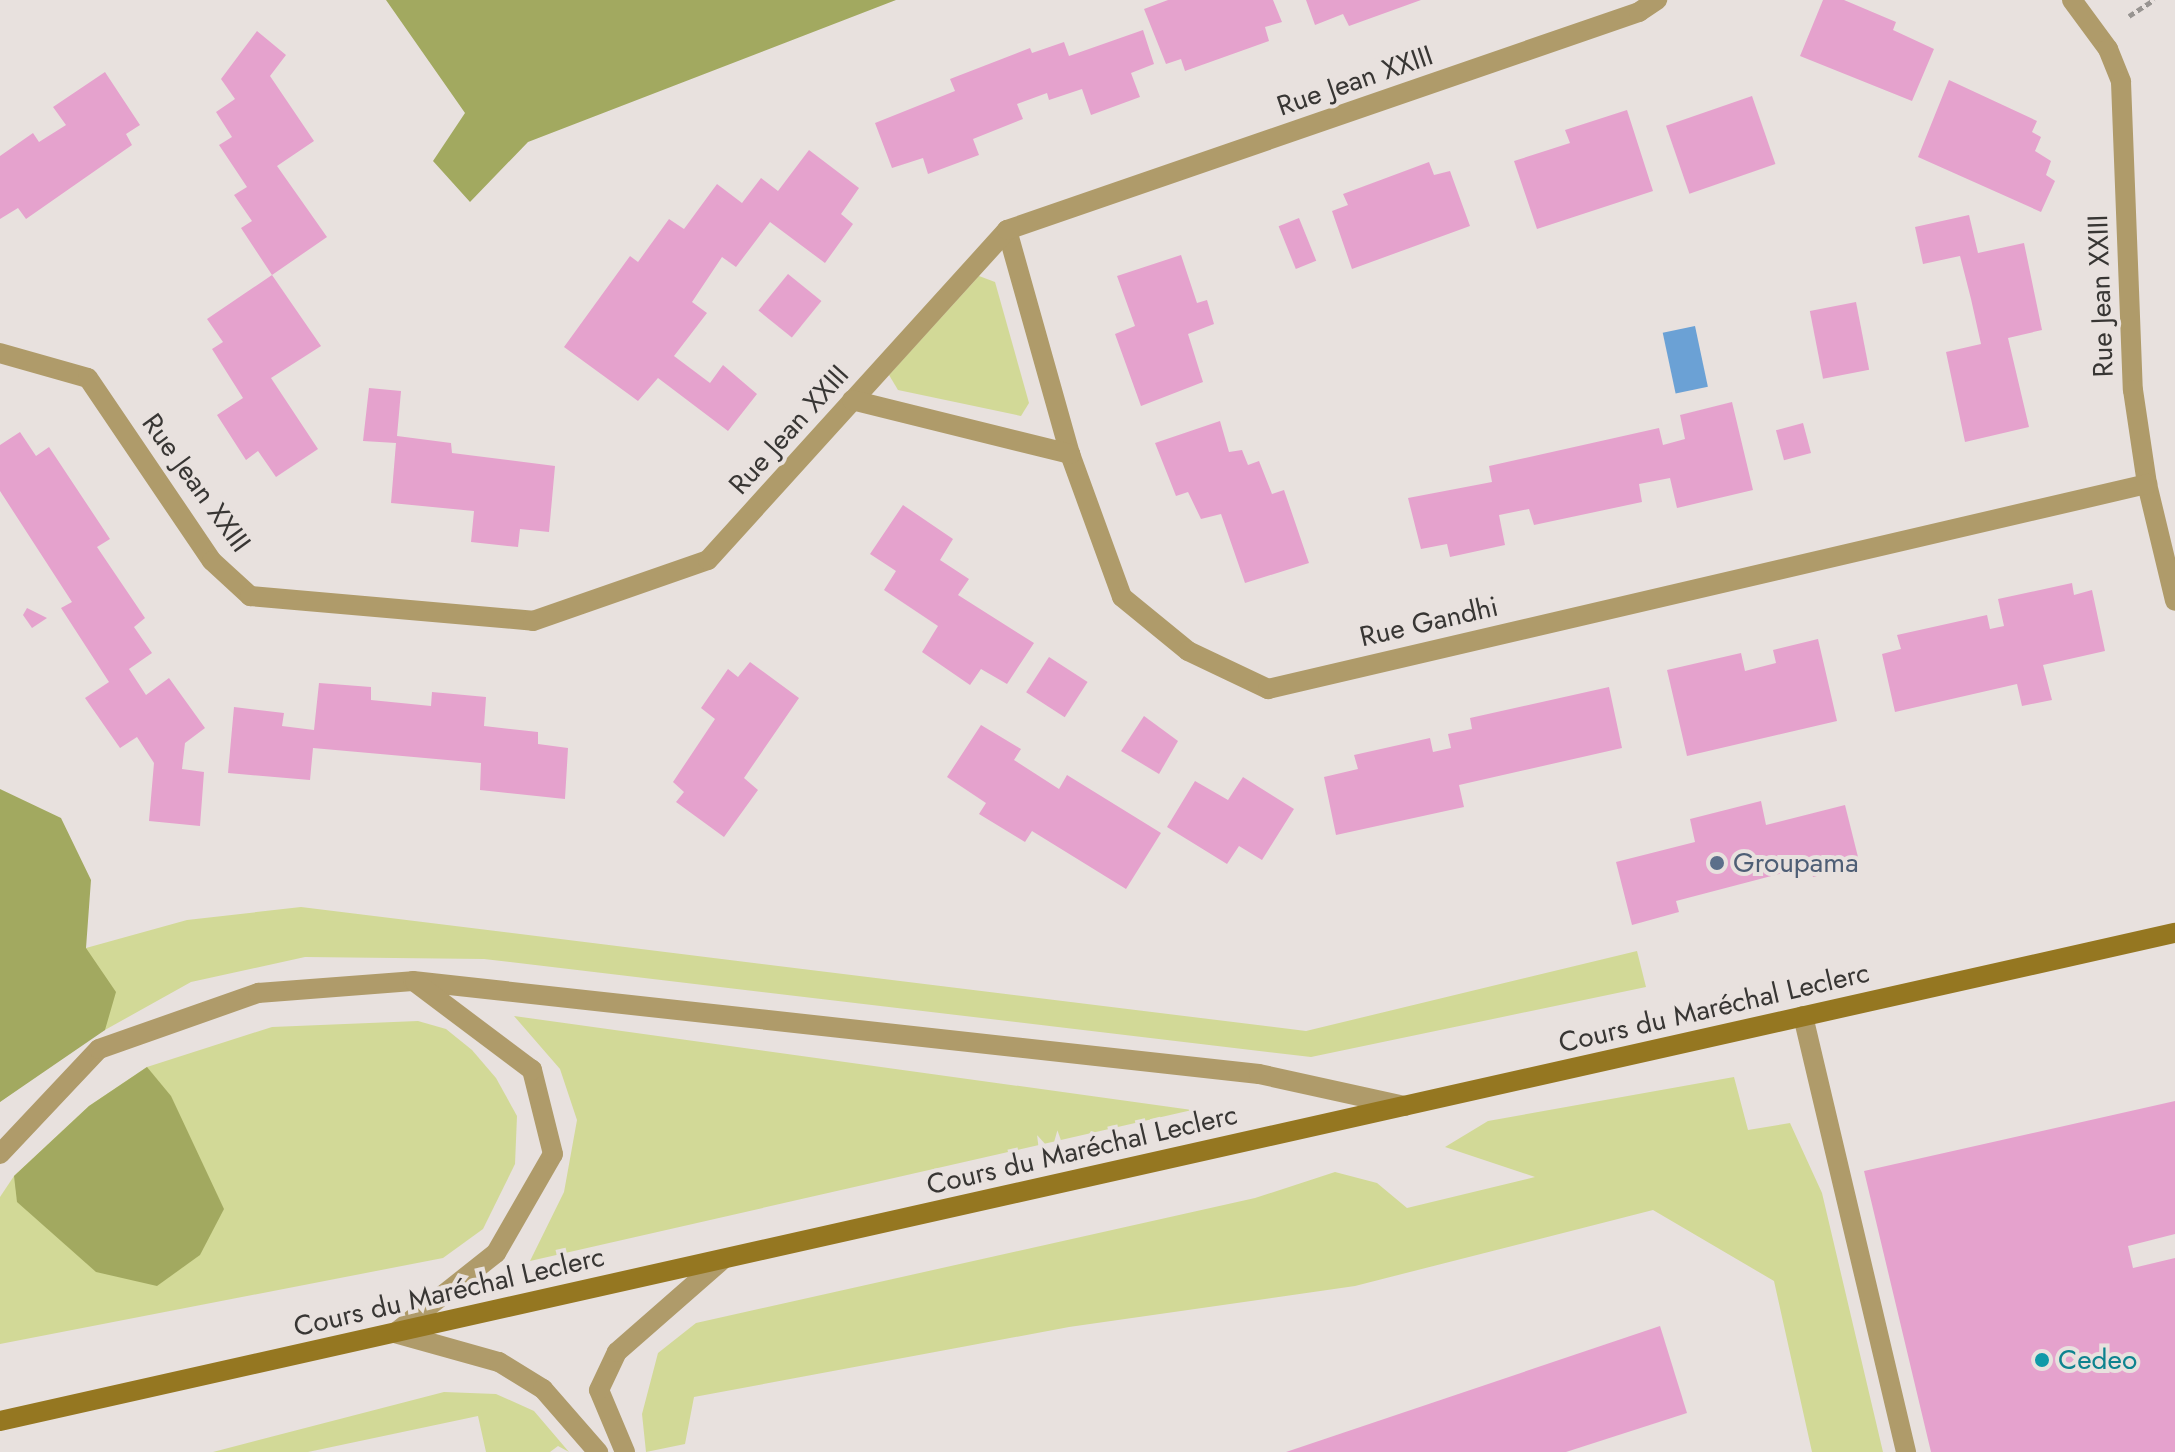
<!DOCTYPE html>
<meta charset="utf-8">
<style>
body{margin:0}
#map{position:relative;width:2175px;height:1452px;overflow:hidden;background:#e8e1de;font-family:Jost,sans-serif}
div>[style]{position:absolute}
.green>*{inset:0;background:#d2d997}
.forest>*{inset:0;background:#a2a960}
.water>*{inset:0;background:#6ba1d5;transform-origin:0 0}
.building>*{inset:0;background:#e5a2cd;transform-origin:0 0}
.path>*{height:5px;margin-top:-2.5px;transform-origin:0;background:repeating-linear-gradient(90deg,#989491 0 6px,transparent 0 10px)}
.lane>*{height:20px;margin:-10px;padding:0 10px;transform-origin:10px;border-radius:10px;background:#af9b6a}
.street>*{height:20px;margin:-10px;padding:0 10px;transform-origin:10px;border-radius:10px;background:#af9b6a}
.secondary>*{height:20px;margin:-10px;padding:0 10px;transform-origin:10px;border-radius:10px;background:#957721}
.dots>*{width:22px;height:22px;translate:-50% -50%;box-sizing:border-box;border:4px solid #e8e1de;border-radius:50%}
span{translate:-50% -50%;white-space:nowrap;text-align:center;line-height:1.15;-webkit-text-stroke:8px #e8e1de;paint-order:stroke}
.street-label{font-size:28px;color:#383634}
.service-label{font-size:28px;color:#4e5e75}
.left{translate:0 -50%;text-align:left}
.culture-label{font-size:28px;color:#0d838f}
</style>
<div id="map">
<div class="green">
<div style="clip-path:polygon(979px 276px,995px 282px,1029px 403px,1021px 416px,898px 390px,889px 375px)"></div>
<div style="clip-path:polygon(301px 907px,1306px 1031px,1637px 951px,1646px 987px,1311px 1057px,484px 959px,305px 957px,191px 982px,78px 1045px,0 1102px,0 934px,86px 948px,187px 920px)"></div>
<div style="clip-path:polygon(514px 1016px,1192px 1110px,530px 1261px,564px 1192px,577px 1120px,560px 1069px)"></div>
<div style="clip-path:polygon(418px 1021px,446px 1029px,472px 1050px,496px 1078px,517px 1116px,515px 1164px,483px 1229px,443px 1258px,0 1344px,0 1197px,14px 1176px,89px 1106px,147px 1067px,272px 1027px)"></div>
<div style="clip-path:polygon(1734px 1077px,1748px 1130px,1790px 1123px,1822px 1193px,1883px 1452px,1812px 1452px,1774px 1281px,1653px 1210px,1355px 1286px,1069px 1327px,694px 1397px,685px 1444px,646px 1452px,642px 1414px,658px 1353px,696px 1323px,1255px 1198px,1335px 1172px,1377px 1183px,1407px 1208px,1535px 1177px,1445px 1147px,1488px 1121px)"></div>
<div style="clip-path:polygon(444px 1392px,496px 1394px,534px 1411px,569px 1452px,558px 1446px,550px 1452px,486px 1452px,478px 1416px,308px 1452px,213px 1452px)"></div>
</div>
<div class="forest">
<div style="clip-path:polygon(386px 0,896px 0,528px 142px,470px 202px,433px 161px,465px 113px)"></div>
<div style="clip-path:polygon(0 789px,61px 818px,91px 880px,86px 948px,116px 992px,105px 1030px,0 1102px)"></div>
<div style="clip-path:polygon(147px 1067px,171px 1096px,224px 1209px,200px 1255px,157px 1286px,96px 1272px,17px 1202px,14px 1176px,89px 1106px)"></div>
</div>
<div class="water">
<div style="left:1695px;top:326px;width:62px;height:33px;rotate:78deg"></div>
</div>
<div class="building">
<div style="clip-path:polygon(1168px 0,1273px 0,1282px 22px,1265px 27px,1269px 41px,1185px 71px,1181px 59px,1166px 64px,1144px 9px)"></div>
<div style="clip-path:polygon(1306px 0,1421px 0,1349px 26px,1343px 14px,1315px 25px)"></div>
<div style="clip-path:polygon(1823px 0,1844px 0,1896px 22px,1893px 30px,1934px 49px,1912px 101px,1800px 56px)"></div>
<div style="clip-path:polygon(1143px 30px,1154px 64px,1131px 73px,1140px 97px,1091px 115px,1082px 89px,1049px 100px,1047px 93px,1017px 104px,1023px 119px,973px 139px,979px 155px,928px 174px,923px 158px,892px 168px,875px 123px,955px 91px,950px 79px,1030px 48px,1032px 53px,1064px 42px,1069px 56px)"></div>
<div style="clip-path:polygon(257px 31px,286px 55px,270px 76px,314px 141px,277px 166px,327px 237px,272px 275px,241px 228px,252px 221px,234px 195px,247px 187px,219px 145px,232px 137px,216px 112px,235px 99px,221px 79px)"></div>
<div style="clip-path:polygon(105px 72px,140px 125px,126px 134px,132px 145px,26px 219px,18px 208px,0 219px,0 156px,33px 133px,39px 142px,66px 125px,53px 107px)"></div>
<div style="clip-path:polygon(1949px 80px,2037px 121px,2032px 132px,2041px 137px,2035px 151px,2051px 161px,2046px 175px,2055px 181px,2041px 212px,1918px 157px)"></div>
<div style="left:1752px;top:96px;width:72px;height:91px;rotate:71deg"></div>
<div style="clip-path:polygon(1627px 110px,1653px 191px,1537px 229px,1514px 161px,1570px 143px,1565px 130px)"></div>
<div style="clip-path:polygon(809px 150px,859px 188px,841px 214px,853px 224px,825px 263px,770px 222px,736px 267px,722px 257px,692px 302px,707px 313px,674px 356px,710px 383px,723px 365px,757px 394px,728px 431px,658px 378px,638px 401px,564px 347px,630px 256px,638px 262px,669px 219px,684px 229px,717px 184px,742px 203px,761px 178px,778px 191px)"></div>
<div style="clip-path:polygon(1429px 162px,1434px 175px,1450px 171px,1470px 226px,1352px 269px,1332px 211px,1348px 205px,1343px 194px)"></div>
<div style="clip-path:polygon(1969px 215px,1978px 253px,2024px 243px,2042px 330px,2008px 338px,2029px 427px,1965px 442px,1946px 352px,1981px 344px,1971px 299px,1960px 256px,1923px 264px,1915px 227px)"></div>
<div style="left:1299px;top:218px;width:46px;height:22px;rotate:68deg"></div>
<div style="clip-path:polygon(1181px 255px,1197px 303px,1207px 300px,1214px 324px,1188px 334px,1203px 382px,1141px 406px,1115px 334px,1135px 326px,1117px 276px)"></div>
<div style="left:788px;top:274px;width:43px;height:47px;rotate:39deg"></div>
<div style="clip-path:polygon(272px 275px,321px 346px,271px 378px,318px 449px,276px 477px,258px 451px,246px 460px,217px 415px,243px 398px,212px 349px,223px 342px,207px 319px)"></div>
<div style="left:1856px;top:302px;width:69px;height:47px;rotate:79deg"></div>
<div style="clip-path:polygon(369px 388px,401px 391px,397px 436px,451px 443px,452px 453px,555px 466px,549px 532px,520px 529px,518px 547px,471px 542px,474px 511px,391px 503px,396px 443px,363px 441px)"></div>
<div style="clip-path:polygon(1732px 402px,1753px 490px,1677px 508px,1670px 478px,1639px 484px,1642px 502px,1534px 525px,1529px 509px,1499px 515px,1505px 545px,1450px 557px,1447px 544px,1421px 549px,1408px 498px,1492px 482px,1489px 466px,1659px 428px,1663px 445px,1685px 439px,1680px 415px)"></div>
<div style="clip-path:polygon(1220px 421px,1229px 452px,1242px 450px,1248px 465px,1259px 461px,1272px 494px,1284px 490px,1309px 563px,1245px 583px,1221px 514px,1201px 519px,1188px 492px,1176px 496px,1155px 443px)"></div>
<div style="left:1803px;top:423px;width:31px;height:28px;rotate:75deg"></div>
<div style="clip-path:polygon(20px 432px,36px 456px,49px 447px,110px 539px,97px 547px,145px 618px,134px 627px,152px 653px,129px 669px,146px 695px,169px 678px,205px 728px,185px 743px,182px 769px,204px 772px,200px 826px,149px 821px,154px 763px,137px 737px,120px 748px,85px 698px,109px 682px,61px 608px,72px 602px,0 491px,0 445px)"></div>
<div style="clip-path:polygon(903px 505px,953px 539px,940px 560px,969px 579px,958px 595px,1034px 643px,1007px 684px,981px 669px,970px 685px,922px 652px,938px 626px,884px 590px,896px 571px,870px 554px)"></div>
<div style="clip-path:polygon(2072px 583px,2074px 595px,2092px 590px,2105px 651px,2043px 665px,2052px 700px,2022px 706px,2017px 684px,1895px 712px,1882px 654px,1901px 649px,1897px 635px,1987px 615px,1990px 629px,2004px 626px,1998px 599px)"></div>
<div style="clip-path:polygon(27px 608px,47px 618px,32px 628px,23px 615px)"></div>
<div style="clip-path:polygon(1818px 639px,1837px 721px,1687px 756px,1667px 670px,1741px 653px,1745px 671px,1776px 663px,1773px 650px)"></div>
<div style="left:1049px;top:657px;width:46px;height:42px;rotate:33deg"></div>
<div style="clip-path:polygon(750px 662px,799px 698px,744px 778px,758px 790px,724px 837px,676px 802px,684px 792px,673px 782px,715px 719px,701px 708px,728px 669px,738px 677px)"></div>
<div style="clip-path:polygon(319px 683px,371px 687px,371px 700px,431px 706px,432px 692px,486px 697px,484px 726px,538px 732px,538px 744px,568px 748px,565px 799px,480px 790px,481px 763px,313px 748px,310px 780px,228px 773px,234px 707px,284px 713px,282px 726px,314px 730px)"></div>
<div style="clip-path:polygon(1609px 687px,1622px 748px,1459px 785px,1464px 807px,1336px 835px,1324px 777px,1358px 769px,1354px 755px,1430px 738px,1433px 752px,1451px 748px,1448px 734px,1472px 729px,1470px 718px)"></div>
<div style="clip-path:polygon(1144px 716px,1178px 741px,1159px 774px,1121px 751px)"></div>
<div style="clip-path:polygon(981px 725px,1021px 749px,1014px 760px,1059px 789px,1067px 775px,1161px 833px,1126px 889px,1032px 831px,1025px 842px,979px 814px,986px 803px,947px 777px)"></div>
<div style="clip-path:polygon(1243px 777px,1294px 809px,1262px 860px,1239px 846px,1227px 864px,1167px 827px,1195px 781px,1228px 800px)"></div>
<div style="clip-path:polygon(1761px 801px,1766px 825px,1845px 805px,1860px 865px,1813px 877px,1810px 866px,1676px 901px,1679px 912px,1632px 925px,1616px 862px,1695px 842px,1690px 819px)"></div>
<div style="clip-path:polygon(2175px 1101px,2175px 1234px,2128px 1246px,2133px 1268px,2175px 1258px,2175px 1452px,1931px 1452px,1864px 1171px)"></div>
<div style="clip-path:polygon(1660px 1326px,1687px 1413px,1566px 1452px,1286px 1452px)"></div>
</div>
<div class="path">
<div style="left:2129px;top:16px;width:30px;rotate:-33deg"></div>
</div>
<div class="lane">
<div style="left:1803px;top:1016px;width:448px;rotate:76.7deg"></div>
<div style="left:0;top:1154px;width:144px;rotate:-46.7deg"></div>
<div style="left:99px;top:1049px;width:169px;rotate:-19.4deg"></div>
<div style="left:258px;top:993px;width:155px;rotate:-4.4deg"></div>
<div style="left:413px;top:981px;width:851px;rotate:6.27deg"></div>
<div style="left:1259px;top:1074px;width:149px;rotate:12.4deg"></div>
<div style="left:395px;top:1333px;width:129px;rotate:-38.4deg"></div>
<div style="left:496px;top:1253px;width:114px;rotate:-60.1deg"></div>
<div style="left:553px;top:1154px;width:87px;rotate:-104deg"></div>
<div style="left:532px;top:1070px;width:146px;rotate:-143.1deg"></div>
<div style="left:395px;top:1333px;width:108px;rotate:15.6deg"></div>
<div style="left:499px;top:1362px;width:52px;rotate:31.5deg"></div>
<div style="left:543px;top:1389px;width:84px;rotate:48.9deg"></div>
<div style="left:625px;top:1452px;width:67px;rotate:-112.8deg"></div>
<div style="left:599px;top:1390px;width:42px;rotate:-64.7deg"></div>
<div style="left:617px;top:1352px;width:140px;rotate:-41.2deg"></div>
</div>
<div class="street">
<div style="left:2072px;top:0;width:61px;rotate:53.7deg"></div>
<div style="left:2108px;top:49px;width:35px;rotate:68deg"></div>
<div style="left:2121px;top:82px;width:308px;rotate:87.8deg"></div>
<div style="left:2133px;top:390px;width:95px;rotate:81.5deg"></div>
<div style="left:2147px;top:484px;width:120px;rotate:76.5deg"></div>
<div style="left:1007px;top:230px;width:233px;rotate:74.3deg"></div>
<div style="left:1070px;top:454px;width:152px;rotate:70deg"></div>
<div style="left:1122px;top:597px;width:85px;rotate:39.3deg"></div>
<div style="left:1188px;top:651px;width:89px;rotate:25.4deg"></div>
<div style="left:1268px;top:689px;width:903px;rotate:-13.13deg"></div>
<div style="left:0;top:353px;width:91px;rotate:15.9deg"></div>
<div style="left:88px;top:378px;width:221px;rotate:55.9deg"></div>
<div style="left:212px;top:561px;width:52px;rotate:42.6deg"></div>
<div style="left:250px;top:596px;width:284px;rotate:5deg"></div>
<div style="left:533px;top:621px;width:185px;rotate:-19.2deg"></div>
<div style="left:708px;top:560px;width:445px;rotate:-47.8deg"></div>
<div style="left:1007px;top:230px;width:669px;rotate:-19.03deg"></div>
<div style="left:1639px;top:12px;width:22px;rotate:-34deg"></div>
<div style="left:852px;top:400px;width:225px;rotate:13.9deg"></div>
</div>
<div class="secondary">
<div style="left:0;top:1421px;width:2229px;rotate:-12.65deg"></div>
</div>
<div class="dots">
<div style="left:1717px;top:863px;background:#5c6f8a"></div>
<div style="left:2042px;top:1360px;background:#0f9aa8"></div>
</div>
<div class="street-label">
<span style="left:1355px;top:81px;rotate:-19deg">Rue Jean XXIII</span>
<span style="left:2101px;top:296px;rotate:-92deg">Rue Jean XXIII</span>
<span style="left:789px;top:430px;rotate:-48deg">Rue Jean XXIII</span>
<span style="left:196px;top:483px;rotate:54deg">Rue Jean XXIII</span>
<span style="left:1429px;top:622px;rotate:-13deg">Rue Gandhi</span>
<span style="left:1714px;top:1008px;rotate:-13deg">Cours du Maréchal Leclerc</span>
<span style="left:1082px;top:1150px;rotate:-13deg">Cours du Maréchal Leclerc</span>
<span style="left:449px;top:1292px;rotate:-13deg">Cours du Maréchal Leclerc</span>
</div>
<div class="service-label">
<span class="left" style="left:1733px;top:863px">Groupama</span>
</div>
<div class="culture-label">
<span class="left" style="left:2058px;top:1360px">Cedeo</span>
</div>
</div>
